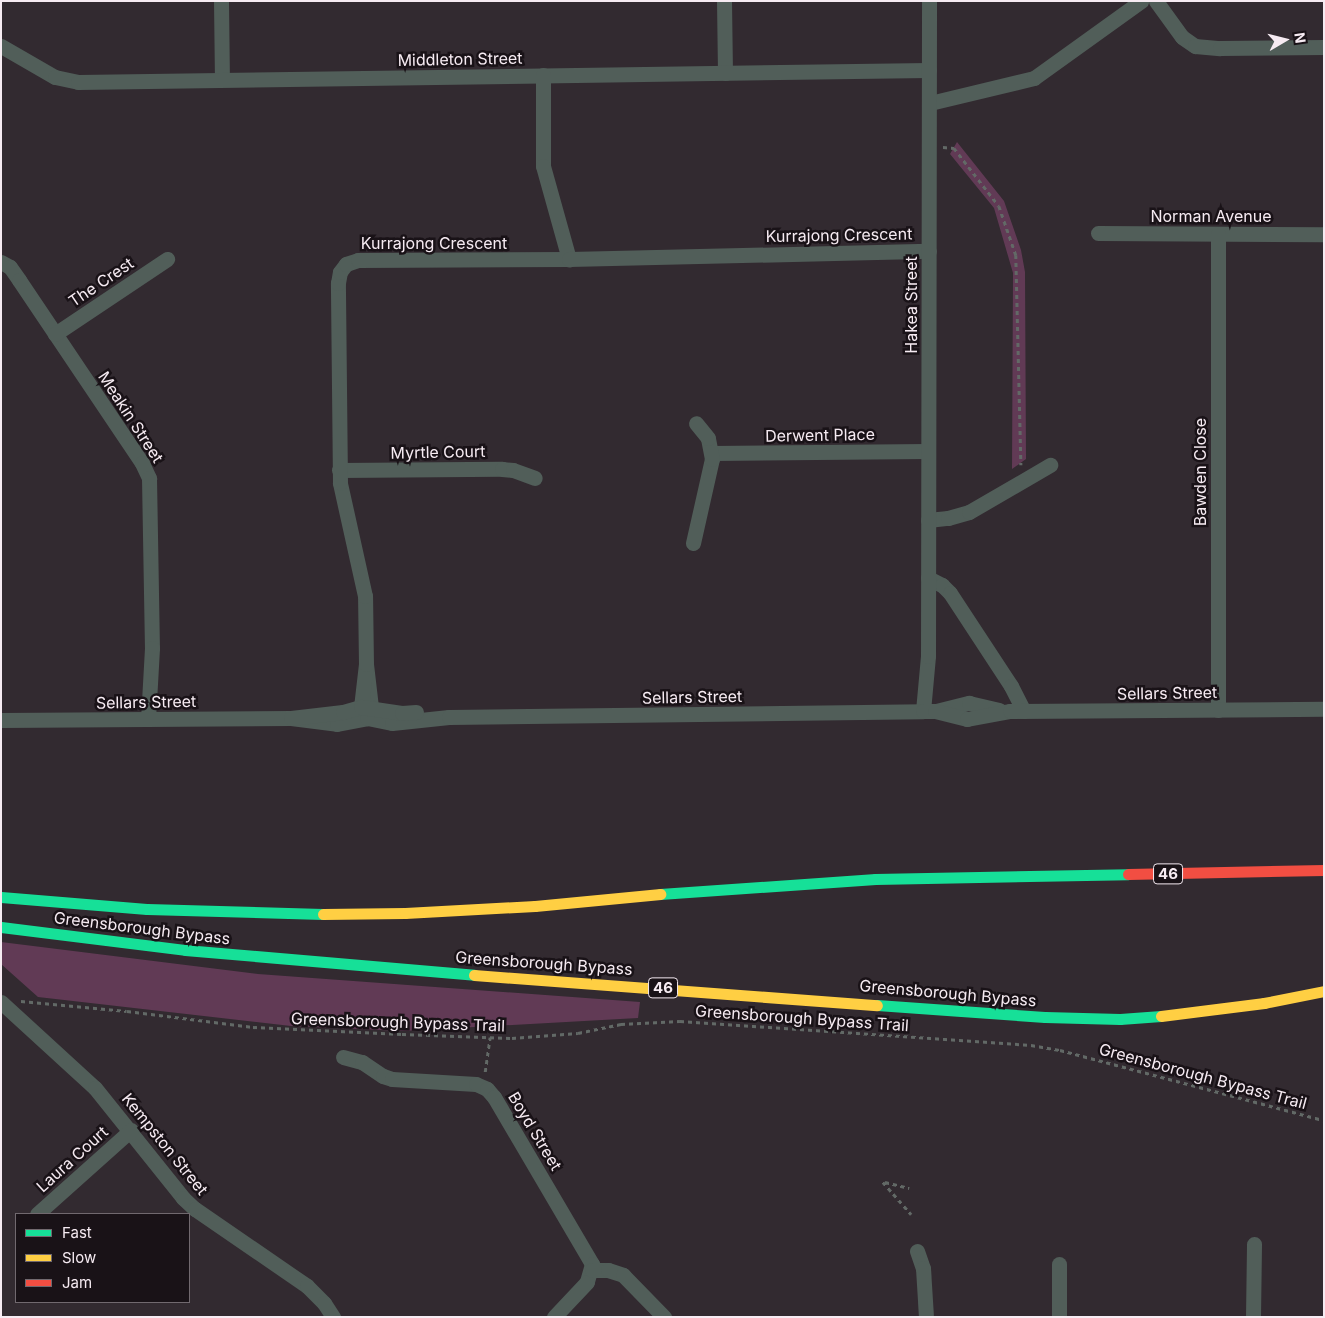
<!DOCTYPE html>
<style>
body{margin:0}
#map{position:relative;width:1325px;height:1318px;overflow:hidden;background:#322a30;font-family:Inter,sans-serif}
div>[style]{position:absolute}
.green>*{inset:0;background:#613a55}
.path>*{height:2.5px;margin-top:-1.25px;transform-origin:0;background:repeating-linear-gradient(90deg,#626966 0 4px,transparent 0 8px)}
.street>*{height:15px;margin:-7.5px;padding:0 7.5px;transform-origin:7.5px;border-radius:7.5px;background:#515e59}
.fast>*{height:11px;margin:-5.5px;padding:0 5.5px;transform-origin:5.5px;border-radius:5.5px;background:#16e098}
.slow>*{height:11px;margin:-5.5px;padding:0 5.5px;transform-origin:5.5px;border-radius:5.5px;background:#ffcf43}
.jam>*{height:11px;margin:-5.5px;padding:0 5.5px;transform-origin:5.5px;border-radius:5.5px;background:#f24e42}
span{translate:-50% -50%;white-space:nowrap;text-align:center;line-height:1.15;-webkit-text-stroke:5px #191217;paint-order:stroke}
.shield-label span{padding:1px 4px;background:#191217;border:1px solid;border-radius:4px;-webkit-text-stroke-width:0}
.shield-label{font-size:15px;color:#f6ebf2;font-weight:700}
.street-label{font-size:16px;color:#f6ebf2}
.frame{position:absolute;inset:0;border:2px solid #f6ebf2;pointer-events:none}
.legend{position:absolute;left:15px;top:1213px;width:175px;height:90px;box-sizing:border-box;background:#191217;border:1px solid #71696f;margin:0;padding:6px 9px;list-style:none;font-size:15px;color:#f6ebf2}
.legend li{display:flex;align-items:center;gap:10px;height:25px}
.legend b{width:25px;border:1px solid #71696f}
.north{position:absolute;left:1260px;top:15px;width:50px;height:50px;-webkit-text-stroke:4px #191217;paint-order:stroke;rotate:82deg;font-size:14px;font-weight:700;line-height:20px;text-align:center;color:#f6ebf2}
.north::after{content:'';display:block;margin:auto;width:18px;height:22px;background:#f6ebf2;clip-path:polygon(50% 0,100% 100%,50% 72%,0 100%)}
</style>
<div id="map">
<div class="green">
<div style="clip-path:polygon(957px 142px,1004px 201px,1021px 250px,1025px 272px,1026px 459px,1012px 469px,1013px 273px,994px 208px,950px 154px)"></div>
<div style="clip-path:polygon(1px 942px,258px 974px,640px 1002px,638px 1018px,403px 1031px,291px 1026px,38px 997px,1px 964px)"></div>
</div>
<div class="path">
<div style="left:943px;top:147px;width:11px;rotate:5deg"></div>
<div style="left:954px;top:148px;width:73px;rotate:52.2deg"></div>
<div style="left:999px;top:206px;width:52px;rotate:70.9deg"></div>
<div style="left:1016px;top:255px;width:210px;rotate:88.6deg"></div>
<div style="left:21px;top:1001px;width:106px;rotate:5.4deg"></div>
<div style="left:127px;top:1011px;width:127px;rotate:7.2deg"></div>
<div style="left:253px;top:1027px;width:149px;rotate:2.7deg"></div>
<div style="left:402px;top:1034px;width:110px;rotate:2.1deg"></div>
<div style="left:512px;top:1038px;width:66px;rotate:-4.3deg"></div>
<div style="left:578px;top:1033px;width:44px;rotate:-11.8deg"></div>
<div style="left:621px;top:1024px;width:59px;rotate:-2.9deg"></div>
<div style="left:680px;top:1021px;width:352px;rotate:3.9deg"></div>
<div style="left:1031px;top:1045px;width:29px;rotate:10deg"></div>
<div style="left:1060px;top:1050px;width:273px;rotate:14.9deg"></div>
<div style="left:485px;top:1072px;width:35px;rotate:-82deg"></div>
<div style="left:883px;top:1182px;width:43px;rotate:48.8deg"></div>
<div style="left:885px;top:1182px;width:25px;rotate:14deg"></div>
</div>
<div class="street">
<div style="left:221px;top:1px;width:78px;rotate:89.3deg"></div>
<div style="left:724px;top:1px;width:72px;rotate:89.2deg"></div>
<div style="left:1156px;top:1px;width:44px;rotate:54.2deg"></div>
<div style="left:1182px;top:37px;width:16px;rotate:35deg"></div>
<div style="left:1195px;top:46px;width:25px;rotate:5deg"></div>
<div style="left:1220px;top:48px;width:104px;rotate:-0.6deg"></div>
<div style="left:1px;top:46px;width:62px;rotate:29.9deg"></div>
<div style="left:55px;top:77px;width:24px;rotate:12deg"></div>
<div style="left:78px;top:82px;width:851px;rotate:-0.81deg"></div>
<div style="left:543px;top:75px;width:91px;rotate:90deg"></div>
<div style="left:543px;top:166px;width:97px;rotate:74.4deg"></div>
<div style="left:930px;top:103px;width:107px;rotate:-13.5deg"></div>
<div style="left:1034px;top:78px;width:132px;rotate:-35.7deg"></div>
<div style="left:1098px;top:233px;width:226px;rotate:0.3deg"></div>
<div style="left:1px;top:262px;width:10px;rotate:29deg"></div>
<div style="left:10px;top:267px;width:16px;rotate:55deg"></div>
<div style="left:19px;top:280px;width:220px;rotate:56.1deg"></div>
<div style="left:142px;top:463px;width:17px;rotate:65deg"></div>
<div style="left:149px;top:478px;width:170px;rotate:89deg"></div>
<div style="left:152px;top:648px;width:71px;rotate:93.2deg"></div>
<div style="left:55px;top:334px;width:135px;rotate:-33.8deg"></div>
<div style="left:712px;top:453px;width:216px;rotate:-0.5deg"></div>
<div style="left:339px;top:470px;width:163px;rotate:-0.4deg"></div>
<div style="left:502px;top:469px;width:11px;rotate:5deg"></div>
<div style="left:513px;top:470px;width:23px;rotate:20deg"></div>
<div style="left:928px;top:520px;width:20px;rotate:-6deg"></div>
<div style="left:948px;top:518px;width:22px;rotate:-16deg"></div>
<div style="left:969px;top:512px;width:94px;rotate:-30.1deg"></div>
<div style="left:693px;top:543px;width:86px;rotate:-77.3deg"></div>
<div style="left:712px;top:459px;width:21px;rotate:-101deg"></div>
<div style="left:708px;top:438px;width:19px;rotate:-129deg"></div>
<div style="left:928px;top:578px;width:16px;rotate:27deg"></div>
<div style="left:942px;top:585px;width:11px;rotate:45deg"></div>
<div style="left:950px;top:593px;width:111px;rotate:56.7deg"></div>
<div style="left:1011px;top:686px;width:28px;rotate:63deg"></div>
<div style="left:366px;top:664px;width:43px;rotate:83.4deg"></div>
<div style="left:371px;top:707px;width:12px;rotate:110deg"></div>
<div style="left:367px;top:718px;width:13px;rotate:-119deg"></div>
<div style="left:361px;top:707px;width:43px;rotate:-83.4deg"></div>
<div style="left:366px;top:664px;width:68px;rotate:-90.8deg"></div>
<div style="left:365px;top:596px;width:116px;rotate:-102.5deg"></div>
<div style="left:340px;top:483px;width:200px;rotate:-90.6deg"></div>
<div style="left:338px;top:283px;width:11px;rotate:-80deg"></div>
<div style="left:340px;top:272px;width:10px;rotate:-53deg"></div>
<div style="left:346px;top:264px;width:13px;rotate:-18deg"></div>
<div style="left:358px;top:260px;width:211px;rotate:-0.3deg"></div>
<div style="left:569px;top:259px;width:360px;rotate:-1.3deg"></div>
<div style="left:1218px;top:710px;width:476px;rotate:-90deg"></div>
<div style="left:923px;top:711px;width:55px;rotate:-84.8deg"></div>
<div style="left:928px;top:656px;width:655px;rotate:-89.91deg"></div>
<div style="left:936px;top:711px;width:34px;rotate:-14deg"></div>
<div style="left:969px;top:703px;width:31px;rotate:13deg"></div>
<div style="left:291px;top:718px;width:46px;rotate:7.4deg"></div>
<div style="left:337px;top:724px;width:31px;rotate:-11deg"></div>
<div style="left:367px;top:718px;width:25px;rotate:11deg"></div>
<div style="left:392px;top:723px;width:57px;rotate:-6deg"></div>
<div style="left:449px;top:717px;width:474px;rotate:-0.7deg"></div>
<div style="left:923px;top:711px;width:12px"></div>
<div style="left:935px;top:711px;width:33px;rotate:14deg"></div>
<div style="left:967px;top:719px;width:44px;rotate:-10.5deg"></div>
<div style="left:1010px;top:711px;width:314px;rotate:-0.4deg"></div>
<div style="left:1px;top:720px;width:290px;rotate:-0.4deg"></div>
<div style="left:291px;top:718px;width:52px;rotate:-6.6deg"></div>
<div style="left:343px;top:712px;width:19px;rotate:-16deg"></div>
<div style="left:361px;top:707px;width:41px;rotate:8.3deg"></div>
<div style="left:402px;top:713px;width:14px;rotate:-4deg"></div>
<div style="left:1px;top:1002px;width:127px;rotate:42.5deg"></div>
<div style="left:95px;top:1088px;width:141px;rotate:51.3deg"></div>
<div style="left:183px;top:1198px;width:16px;rotate:43deg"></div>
<div style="left:195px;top:1209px;width:136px;rotate:34.5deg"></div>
<div style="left:307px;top:1286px;width:24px;rotate:45deg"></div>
<div style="left:324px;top:1303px;width:17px;rotate:57deg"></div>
<div style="left:343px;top:1057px;width:20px;rotate:15deg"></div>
<div style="left:362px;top:1062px;width:25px;rotate:34deg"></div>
<div style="left:383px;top:1076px;width:9px;rotate:18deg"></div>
<div style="left:392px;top:1079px;width:84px;rotate:3.4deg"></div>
<div style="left:476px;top:1084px;width:12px;rotate:24deg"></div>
<div style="left:487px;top:1089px;width:11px;rotate:49deg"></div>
<div style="left:494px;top:1097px;width:194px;rotate:59.6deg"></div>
<div style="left:592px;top:1264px;width:19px;rotate:106deg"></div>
<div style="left:587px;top:1282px;width:48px;rotate:133.3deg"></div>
<div style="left:37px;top:1214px;width:126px;rotate:-41.8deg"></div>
<div style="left:917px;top:1251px;width:18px;rotate:71deg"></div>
<div style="left:923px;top:1268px;width:49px;rotate:86.5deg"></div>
<div style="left:1059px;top:1264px;width:53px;rotate:90deg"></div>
<div style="left:592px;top:1270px;width:16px"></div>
<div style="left:608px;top:1270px;width:16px;rotate:18deg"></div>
<div style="left:623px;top:1275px;width:59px;rotate:45.7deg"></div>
<div style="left:1253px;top:1317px;width:73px;rotate:-89.2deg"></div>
</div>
<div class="fast">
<div style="left:660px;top:894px;width:216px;rotate:-4deg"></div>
<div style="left:875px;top:879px;width:253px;rotate:-1.1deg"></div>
<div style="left:1px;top:897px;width:146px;rotate:4.7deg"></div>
<div style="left:147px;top:909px;width:176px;rotate:1.6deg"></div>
<div style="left:1px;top:927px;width:185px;rotate:7.1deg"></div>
<div style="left:185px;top:950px;width:290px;rotate:4.9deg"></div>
<div style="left:877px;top:1005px;width:168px;rotate:4.1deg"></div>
<div style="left:1045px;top:1017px;width:75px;rotate:1.5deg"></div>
<div style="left:1120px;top:1019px;width:41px;rotate:-4.2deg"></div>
</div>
<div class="slow">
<div style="left:323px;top:914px;width:82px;rotate:-0.7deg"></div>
<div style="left:405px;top:913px;width:130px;rotate:-3.1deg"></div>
<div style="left:535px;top:906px;width:126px;rotate:-5.5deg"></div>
<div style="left:474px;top:975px;width:404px;rotate:4.3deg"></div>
<div style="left:1161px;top:1016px;width:104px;rotate:-7.2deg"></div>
<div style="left:1264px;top:1003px;width:61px;rotate:-11.3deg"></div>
</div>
<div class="jam">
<div style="left:1128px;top:874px;width:196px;rotate:-1.2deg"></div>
</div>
<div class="shield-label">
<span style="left:1168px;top:874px">46</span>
<span style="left:663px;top:988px">46</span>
</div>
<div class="street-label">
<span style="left:460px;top:59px;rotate:-1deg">Middleton Street</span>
<span style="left:1211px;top:216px">Norman Avenue</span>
<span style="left:839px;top:235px;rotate:-1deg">Kurrajong Crescent</span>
<span style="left:434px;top:243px">Kurrajong Crescent</span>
<span style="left:101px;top:282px;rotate:-34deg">The Crest</span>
<span style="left:911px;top:305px;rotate:-90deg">Hakea Street</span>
<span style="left:131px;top:417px;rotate:57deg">Meakin Street</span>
<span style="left:820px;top:435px;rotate:-1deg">Derwent Place</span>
<span style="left:438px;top:452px;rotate:-1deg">Myrtle Court</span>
<span style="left:1200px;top:472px;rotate:-90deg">Bawden Close</span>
<span style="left:1167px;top:693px;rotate:-1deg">Sellars Street</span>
<span style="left:692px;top:697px;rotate:-1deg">Sellars Street</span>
<span style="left:146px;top:702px;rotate:-1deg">Sellars Street</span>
<span style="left:142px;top:928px;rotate:7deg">Greensborough Bypass</span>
<span style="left:544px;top:963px;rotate:4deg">Greensborough Bypass</span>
<span style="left:948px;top:993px;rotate:5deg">Greensborough Bypass</span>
<span style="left:802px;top:1018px;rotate:4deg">Greensborough Bypass Trail</span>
<span style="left:398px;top:1022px;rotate:2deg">Greensborough Bypass Trail</span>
<span style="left:1203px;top:1076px;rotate:15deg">Greensborough Bypass Trail</span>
<span style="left:535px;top:1131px;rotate:59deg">Boyd Street</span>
<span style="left:165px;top:1144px;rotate:51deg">Kempston Street</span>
<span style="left:72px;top:1159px;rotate:-42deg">Laura Court</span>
</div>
<div class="frame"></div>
<ul class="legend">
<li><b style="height:6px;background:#16e098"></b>Fast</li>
<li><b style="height:6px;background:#ffcf43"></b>Slow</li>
<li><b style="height:6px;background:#f24e42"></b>Jam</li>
</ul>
<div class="north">N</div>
</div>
